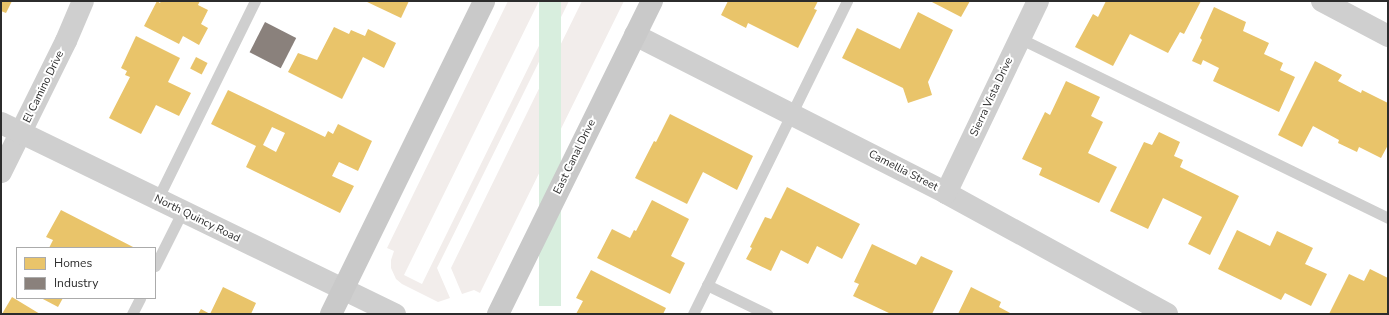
<!DOCTYPE html>
<style>
body{margin:0}
#map{position:relative;width:1389px;height:315px;overflow:hidden;background:#fff;font-family:"Nunito Sans",sans-serif}
div>[style]{position:absolute}
.green>*{inset:0;background:#f2edeb}
.water>*{inset:0;background:#d8eede;transform-origin:0 0}
.homes>*{inset:0;background:#e9c46a;transform-origin:0 0}
.industry>*{inset:0;background:#8a817c;transform-origin:0 0}
.service>*{height:11px;margin:-5.5px;padding:0 5.5px;transform-origin:5.5px;border-radius:5.5px;background:#cfcfcf}
.minor>*{height:22px;margin:-11px;padding:0 11px;transform-origin:11px;border-radius:11px;background:#cfcfcf}
.tertiary>*{height:22px;margin:-11px;padding:0 11px;transform-origin:11px;border-radius:11px;background:#cfcfcf}
.secondary>*{height:22px;margin:-11px;padding:0 11px;transform-origin:11px;border-radius:11px;background:#c9c9c9}
span{translate:-50% -50%;white-space:nowrap;text-align:center;line-height:1.15;-webkit-text-stroke:4px #fff;paint-order:stroke}
.street-label{font-size:11px;color:#2c2c2c}
.frame{position:absolute;inset:0;border:2px solid #2c2c2c;pointer-events:none}
.legend{position:absolute;left:16px;top:247px;width:140px;height:52px;box-sizing:border-box;background:#fff;border:1px solid #ababab;margin:0;padding:5px 7px;list-style:none;font-size:12px;color:#2c2c2c}
.legend li{display:flex;align-items:center;gap:8px;height:20px}
.legend b{width:20px;border:1px solid #ababab}
</style>
<div id="map">
<div class="green">
<div style="clip-path:polygon(508px 1px,539px 1px,404px 275px,422px 284px,561px 1px,569px 1px,437px 268px,450px 298px,438px 302px,402px 284px,396px 279px,391px 268px,391px 260px,394px 251px,387px 248px)"></div>
<div style="clip-path:polygon(582px 1px,624px 1px,480px 293px,474px 290px,462px 294px,451px 268px)"></div>
</div>
<div class="water">
<div style="left:539px;top:1px;width:22px;height:305px"></div>
</div>
<div class="homes">
<div style="clip-path:polygon(1px 1px,12px 1px,6px 13px,1px 11px)"></div>
<div style="clip-path:polygon(157px 1px,160px 3px,161px 1px,200px 1px,198px 5px,208px 10px,201px 24px,208px 28px,199px 45px,183px 36px,179px 44px,144px 26px)"></div>
<div style="clip-path:polygon(365px 1px,409px 1px,401px 18px)"></div>
<div style="clip-path:polygon(728px 1px,818px 1px,814px 9px,817px 10px,798px 48px,748px 23px,746px 28px,721px 15px)"></div>
<div style="clip-path:polygon(930px 1px,970px 1px,961px 17px)"></div>
<div style="clip-path:polygon(1106px 1px,1201px 1px,1184px 34px,1180px 32px,1168px 53px,1130px 34px,1113px 66px,1075px 47px,1093px 14px,1098px 17px)"></div>
<div style="clip-path:polygon(1214px 7px,1246px 22px,1243px 31px,1269px 43px,1264px 54px,1283px 63px,1280px 70px,1295px 77px,1279px 112px,1213px 81px,1219px 68px,1203px 60px,1201px 65px,1192px 61px,1202px 40px,1200px 38px)"></div>
<div style="clip-path:polygon(918px 12px,953px 30px,928px 82px,932px 95px,908px 103px,903px 88px,842px 58px,857px 28px,900px 49px)"></div>
<div style="clip-path:polygon(334px 27px,349px 34px,351px 30px,365px 36px,368px 29px,396px 43px,384px 68px,363px 57px,342px 99px,288px 72px,298px 53px,317px 60px)"></div>
<div style="clip-path:polygon(136px 36px,180px 58px,168px 82px,191px 93px,179px 116px,156px 105px,141px 134px,109px 118px,130px 77px,125px 75px,127px 71px,121px 68px)"></div>
<div style="left:196px;top:57px;width:13px;height:13px;rotate:27deg"></div>
<div style="clip-path:polygon(1315px 61px,1342px 75px,1338px 81px,1361px 93px,1362px 90px,1388px 103px,1388px 145px,1381px 158px,1359px 147px,1357px 152px,1338px 143px,1339px 140px,1313px 126px,1302px 147px,1278px 135px)"></div>
<div style="clip-path:polygon(1066px 81px,1100px 97px,1091px 116px,1103px 122px,1088px 153px,1117px 167px,1099px 203px,1039px 175px,1042px 168px,1022px 159px,1045px 112px,1050px 115px)"></div>
<div style="clip-path:polygon(evenodd,228px 90px,325px 137px,328px 131px,333px 134px,338px 124px,372px 141px,358px 171px,339px 162px,332px 176px,354px 186px,340px 213px,246px 167px,256px 146px,211px 124px,228px 90px,272px 127px,285px 133px,276px 152px,263px 145px,272px 127px)"></div>
<div style="clip-path:polygon(670px 114px,753px 156px,737px 190px,703px 172px,687px 204px,635px 178px,654px 141px,656px 142px)"></div>
<div style="clip-path:polygon(1159px 132px,1180px 142px,1174px 156px,1183px 160px,1180px 167px,1239px 196px,1210px 255px,1188px 244px,1202px 217px,1163px 198px,1148px 229px,1110px 211px,1144px 142px,1152px 145px)"></div>
<div style="clip-path:polygon(787px 187px,860px 224px,842px 259px,817px 246px,808px 264px,781px 250px,771px 271px,746px 259px,752px 248px,750px 247px,765px 217px,771px 219px)"></div>
<div style="clip-path:polygon(652px 200px,689px 219px,671px 256px,685px 263px,670px 294px,597px 258px,612px 229px,630px 238px,634px 230px,636px 231px)"></div>
<div style="clip-path:polygon(61px 210px,135px 248px,49px 248px,53px 240px,46px 237px)"></div>
<div style="clip-path:polygon(1237px 230px,1270px 246px,1277px 231px,1313px 248px,1305px 264px,1327px 274px,1311px 306px,1285px 293px,1281px 300px,1218px 269px)"></div>
<div style="clip-path:polygon(872px 244px,916px 265px,921px 256px,953px 271px,932px 314px,891px 314px,853px 296px,859px 284px,854px 282px)"></div>
<div style="clip-path:polygon(1370px 269px,1388px 278px,1388px 314px,1329px 314px,1349px 274px,1364px 281px)"></div>
<div style="clip-path:polygon(591px 270px,666px 308px,663px 314px,576px 314px,583px 301px,576px 298px)"></div>
<div style="clip-path:polygon(223px 287px,256px 303px,251px 314px,198px 314px,201px 309px,210px 314px)"></div>
<div style="clip-path:polygon(971px 287px,1001px 302px,999px 307px,1012px 314px,958px 314px)"></div>
<div style="clip-path:polygon(12px 297px,40px 314px,2px 314px)"></div>
<div style="clip-path:polygon(41px 298px,63px 298px,58px 307px)"></div>
</div>
<div class="industry">
<div style="left:265px;top:22px;width:35px;height:34px;rotate:27deg"></div>
</div>
<div class="service">
<div style="left:1019px;top:38px;width:411px;rotate:26deg"></div>
<div style="left:157px;top:200px;width:222px;rotate:-63.8deg"></div>
<div style="left:155px;top:266px;width:60px;rotate:-63.4deg"></div>
<div style="left:707px;top:285px;width:67px;rotate:25.8deg"></div>
<div style="left:132px;top:314px;width:18px;rotate:-63deg"></div>
<div style="left:693px;top:314px;width:349px;rotate:-63.8deg"></div>
</div>
<div class="minor">
<div style="left:1322px;top:1px;width:75px;rotate:27.9deg"></div>
<div style="left:635px;top:35px;width:349px;rotate:26.9deg"></div>
<div style="left:946px;top:193px;width:252px;rotate:28.7deg"></div>
<div style="left:1px;top:172px;width:146px;rotate:-63.6deg"></div>
<div style="left:66px;top:41px;width:43px;rotate:-67deg"></div>
<div style="left:946px;top:193px;width:213px;rotate:-64.4deg"></div>
</div>
<div class="tertiary">
<div style="left:1px;top:123px;width:438px;rotate:25.9deg"></div>
</div>
<div class="secondary">
<div style="left:331px;top:314px;width:348px;rotate:-63.9deg"></div>
<div style="left:498px;top:314px;width:349px;rotate:-63.8deg"></div>
</div>
<div class="street-label">
<span style="left:44px;top:87px;rotate:-64deg">El Camino Drive</span>
<span style="left:992px;top:97px;rotate:-65deg">Sierra Vista Drive</span>
<span style="left:575px;top:157px;rotate:-64deg">East Canal Drive</span>
<span style="left:903px;top:171px;rotate:27deg">Camellia Street</span>
<span style="left:197px;top:219px;rotate:26deg">North Quincy Road</span>
</div>
<div class="frame"></div>
<ul class="legend">
<li><b style="height:11px;background:#e9c46a"></b>Homes</li>
<li><b style="height:11px;background:#8a817c"></b>Industry</li>
</ul>
</div>
